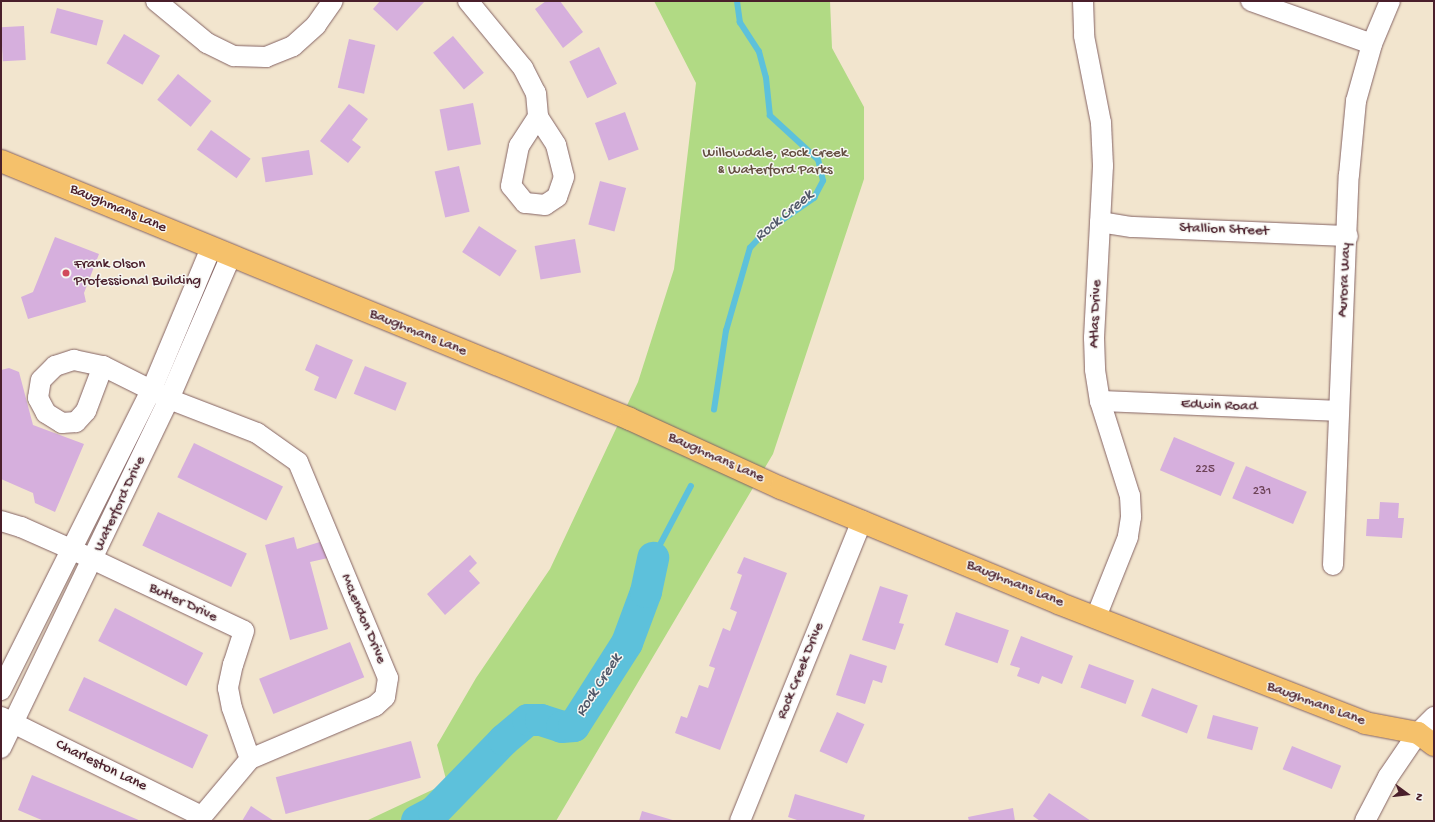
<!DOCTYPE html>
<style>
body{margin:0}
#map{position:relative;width:1435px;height:822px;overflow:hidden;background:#f2e5ce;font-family:"Gochi Hand",sans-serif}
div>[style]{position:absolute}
.green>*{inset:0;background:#b1da84}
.stream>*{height:5.5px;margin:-2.75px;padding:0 2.75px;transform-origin:2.75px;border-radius:2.75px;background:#5dc1db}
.river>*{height:32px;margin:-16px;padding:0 16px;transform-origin:16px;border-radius:16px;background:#5dc1db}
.building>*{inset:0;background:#d6afdd;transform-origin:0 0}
.roads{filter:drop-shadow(0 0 1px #856464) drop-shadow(0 0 1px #856464)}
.minor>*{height:20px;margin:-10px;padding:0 10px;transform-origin:10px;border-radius:10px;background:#fff}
.major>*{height:22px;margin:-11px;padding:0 11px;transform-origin:11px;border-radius:11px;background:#f5c16b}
.dots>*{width:11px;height:11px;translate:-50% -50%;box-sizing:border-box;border:2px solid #f6f6f2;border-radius:50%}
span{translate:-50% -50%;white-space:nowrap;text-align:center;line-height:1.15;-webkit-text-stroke:3px #f6f6f2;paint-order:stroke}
.number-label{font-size:13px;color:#6d4358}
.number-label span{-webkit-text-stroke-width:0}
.park-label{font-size:15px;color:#644e41}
.street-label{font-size:15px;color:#4a1f2b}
.poi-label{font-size:15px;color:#4a1f2b}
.left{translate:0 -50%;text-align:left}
.water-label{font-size:16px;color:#515869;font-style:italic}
.frame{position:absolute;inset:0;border:2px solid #4a1f2b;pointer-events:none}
.north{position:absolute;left:1387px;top:774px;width:40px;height:40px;-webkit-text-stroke:3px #f6f6f2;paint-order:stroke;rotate:105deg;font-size:11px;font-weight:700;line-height:16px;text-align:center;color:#4a1f2b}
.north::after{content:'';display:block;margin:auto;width:14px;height:18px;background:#4a1f2b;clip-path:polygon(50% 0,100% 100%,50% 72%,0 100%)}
</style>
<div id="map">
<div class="green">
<div style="clip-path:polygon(654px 1px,830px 1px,832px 48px,864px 107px,864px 179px,773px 454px,556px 821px,366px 821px,447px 783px,437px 745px,476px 678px,550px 569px,638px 382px,674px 269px,696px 83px)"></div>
</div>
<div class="stream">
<div style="left:714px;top:410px;width:80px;rotate:-81.4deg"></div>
<div style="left:726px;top:331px;width:86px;rotate:-73.9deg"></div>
<div style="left:750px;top:248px;width:22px;rotate:-47deg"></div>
<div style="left:765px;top:232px;width:60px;rotate:-34.8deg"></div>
<div style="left:814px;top:198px;width:19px;rotate:-62deg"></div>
<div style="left:823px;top:181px;width:22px;rotate:-103deg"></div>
<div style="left:818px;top:160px;width:65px;rotate:-137.5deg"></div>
<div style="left:770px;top:116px;width:38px;rotate:-96deg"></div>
<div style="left:766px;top:78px;width:27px;rotate:-105deg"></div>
<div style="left:759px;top:52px;width:35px;rotate:-123deg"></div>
<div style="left:740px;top:23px;width:22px;rotate:-98deg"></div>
<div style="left:653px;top:558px;width:81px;rotate:-62.2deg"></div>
</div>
<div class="river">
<div style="left:417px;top:821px;width:19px;rotate:-28deg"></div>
<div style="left:434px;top:812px;width:100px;rotate:-45.8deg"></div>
<div style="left:504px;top:740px;width:31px;rotate:-40deg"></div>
<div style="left:528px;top:720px;width:13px"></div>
<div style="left:541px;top:720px;width:22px;rotate:18deg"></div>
<div style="left:562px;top:727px;width:12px;rotate:-5deg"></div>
<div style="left:574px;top:726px;width:98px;rotate:-57.4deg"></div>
<div style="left:627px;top:643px;width:54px;rotate:-69.6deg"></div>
<div style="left:646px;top:592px;width:35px;rotate:-78deg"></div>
</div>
<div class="building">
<div style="clip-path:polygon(380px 1px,425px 1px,397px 31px,373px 9px)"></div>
<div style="clip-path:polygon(546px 1px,560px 1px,583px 32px,563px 48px,535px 9px)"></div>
<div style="left:57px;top:8px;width:48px;height:26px;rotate:15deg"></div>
<div style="left:24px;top:26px;width:34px;height:23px;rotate:87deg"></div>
<div style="left:124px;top:34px;width:42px;height:34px;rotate:31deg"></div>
<div style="left:453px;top:36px;width:48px;height:26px;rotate:50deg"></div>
<div style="left:349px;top:39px;width:27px;height:50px;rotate:13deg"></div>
<div style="left:599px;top:47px;width:41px;height:33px;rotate:64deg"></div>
<div style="left:178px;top:74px;width:43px;height:33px;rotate:39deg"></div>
<div style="left:473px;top:103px;width:42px;height:34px;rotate:79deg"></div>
<div style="clip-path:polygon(349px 104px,368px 119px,352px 140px,361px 147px,348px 163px,320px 141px)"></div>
<div style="left:625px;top:112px;width:40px;height:32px;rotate:70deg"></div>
<div style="left:211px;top:130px;width:49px;height:24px;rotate:36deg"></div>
<div style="left:309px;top:150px;width:25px;height:48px;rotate:81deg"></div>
<div style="left:459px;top:166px;width:47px;height:25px;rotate:77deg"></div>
<div style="left:600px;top:181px;width:27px;height:45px;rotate:15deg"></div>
<div style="left:479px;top:226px;width:45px;height:31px;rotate:33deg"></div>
<div style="clip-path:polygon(55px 237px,99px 254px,84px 293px,86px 302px,28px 319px,21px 297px,33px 292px)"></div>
<div style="left:575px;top:239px;width:34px;height:41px;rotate:80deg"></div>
<div style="clip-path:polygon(316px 344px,353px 360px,336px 399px,314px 390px,319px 377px,305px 370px)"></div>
<div style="left:365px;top:366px;width:45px;height:30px;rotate:22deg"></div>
<div style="clip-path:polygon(9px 368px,19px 372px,33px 425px,84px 444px,55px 512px,35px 503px,33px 493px,1px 479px,1px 370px)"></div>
<div style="left:1174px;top:437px;width:66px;height:36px;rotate:23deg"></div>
<div style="left:194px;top:443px;width:99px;height:38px;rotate:26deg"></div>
<div style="left:1246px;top:466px;width:66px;height:35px;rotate:23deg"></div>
<div style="clip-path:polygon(1380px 502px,1399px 503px,1398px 518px,1404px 518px,1402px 538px,1366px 536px,1367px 519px,1379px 519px)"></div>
<div style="left:158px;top:512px;width:98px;height:37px;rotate:25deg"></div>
<div style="clip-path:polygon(294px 537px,297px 549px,323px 541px,328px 558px,310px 562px,328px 629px,290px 640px,265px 545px)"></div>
<div style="clip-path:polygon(470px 555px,477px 563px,469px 571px,480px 583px,445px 615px,427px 594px)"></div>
<div style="clip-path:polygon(744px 557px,787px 573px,720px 750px,675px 733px,681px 716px,687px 718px,699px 685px,708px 688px,715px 668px,709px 666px,723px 628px,730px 631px,737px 612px,730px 609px,742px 575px,737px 573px)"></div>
<div style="clip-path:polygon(880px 586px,908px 595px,899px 623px,904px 624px,895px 650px,862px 640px)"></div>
<div style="left:115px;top:608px;width:99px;height:37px;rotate:27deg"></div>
<div style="left:956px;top:612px;width:56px;height:35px;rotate:19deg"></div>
<div style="clip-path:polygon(1021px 636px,1073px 656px,1062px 684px,1042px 676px,1039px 684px,1017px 676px,1020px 668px,1010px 665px)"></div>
<div style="left:350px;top:642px;width:38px;height:98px;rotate:68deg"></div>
<div style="clip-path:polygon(850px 654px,887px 666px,882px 683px,873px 680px,865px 704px,836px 695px)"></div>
<div style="left:1089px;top:664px;width:48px;height:25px;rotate:20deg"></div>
<div style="left:84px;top:677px;width:137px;height:37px;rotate:25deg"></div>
<div style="left:1152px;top:688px;width:49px;height:30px;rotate:21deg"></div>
<div style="left:837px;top:712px;width:30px;height:43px;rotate:24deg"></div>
<div style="left:1213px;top:715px;width:47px;height:24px;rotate:15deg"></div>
<div style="left:411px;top:741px;width:38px;height:140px;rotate:75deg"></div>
<div style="left:1292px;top:746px;width:53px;height:25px;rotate:22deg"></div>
<div style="clip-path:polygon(32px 775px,141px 821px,44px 821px,18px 810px)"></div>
<div style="clip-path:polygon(1049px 793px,1091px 821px,1040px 821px,1033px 816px)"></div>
<div style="clip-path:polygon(795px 794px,865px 815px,863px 821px,800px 821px,788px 817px)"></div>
<div style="clip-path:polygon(251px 806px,274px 821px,242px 821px)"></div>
<div style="clip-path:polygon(1013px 808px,1015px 821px,969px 821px,968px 817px)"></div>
<div style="clip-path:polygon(642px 811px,676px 821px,639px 821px)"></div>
</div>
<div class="roads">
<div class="minor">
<div style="left:156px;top:1px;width:66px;rotate:39.5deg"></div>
<div style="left:207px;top:43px;width:30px;rotate:26deg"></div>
<div style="left:234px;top:56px;width:32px;rotate:2deg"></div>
<div style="left:266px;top:57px;width:29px;rotate:-22deg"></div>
<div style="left:293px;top:46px;width:31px;rotate:-42deg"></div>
<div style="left:316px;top:25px;width:29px;rotate:-55deg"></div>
<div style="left:468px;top:1px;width:87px;rotate:50.6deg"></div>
<div style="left:523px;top:68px;width:28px;rotate:63deg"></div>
<div style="left:536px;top:93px;width:24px;rotate:85deg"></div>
<div style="left:538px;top:117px;width:33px;rotate:57deg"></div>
<div style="left:556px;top:145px;width:33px;rotate:76deg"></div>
<div style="left:564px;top:177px;width:21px;rotate:109deg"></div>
<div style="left:557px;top:197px;width:14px;rotate:146deg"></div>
<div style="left:545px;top:205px;width:20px;rotate:-174deg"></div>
<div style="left:525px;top:203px;width:22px;rotate:-129deg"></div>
<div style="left:511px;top:186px;width:41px;rotate:-78.7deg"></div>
<div style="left:519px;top:146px;width:35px;rotate:-57deg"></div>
<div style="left:1083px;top:1px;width:35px;rotate:88deg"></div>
<div style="left:1084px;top:36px;width:89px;rotate:78.9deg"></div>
<div style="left:1101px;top:123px;width:43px;rotate:87.3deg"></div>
<div style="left:1103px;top:166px;width:172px;rotate:93deg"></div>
<div style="left:1094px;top:338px;width:32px;rotate:88deg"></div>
<div style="left:1095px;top:370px;width:31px;rotate:81deg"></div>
<div style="left:1100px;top:401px;width:100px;rotate:72.5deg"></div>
<div style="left:1130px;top:496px;width:21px;rotate:87deg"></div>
<div style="left:1131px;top:517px;width:20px;rotate:99deg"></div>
<div style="left:1128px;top:537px;width:86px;rotate:111.8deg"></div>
<div style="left:1251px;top:1px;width:128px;rotate:19.6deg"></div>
<div style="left:1100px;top:222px;width:32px;rotate:9deg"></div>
<div style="left:1132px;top:227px;width:216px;rotate:2.4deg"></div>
<div style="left:103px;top:366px;width:48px;rotate:110.7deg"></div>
<div style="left:86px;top:411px;width:15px;rotate:132deg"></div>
<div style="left:76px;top:422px;width:14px;rotate:176deg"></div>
<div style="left:62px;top:423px;width:19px;rotate:-148deg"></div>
<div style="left:46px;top:413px;width:17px;rotate:-118deg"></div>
<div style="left:38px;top:398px;width:18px;rotate:-81deg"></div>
<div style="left:41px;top:380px;width:20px;rotate:-45deg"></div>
<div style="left:55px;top:366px;width:20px;rotate:-18deg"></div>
<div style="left:74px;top:360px;width:30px;rotate:12deg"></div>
<div style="left:103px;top:366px;width:74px;rotate:26.6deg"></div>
<div style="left:169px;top:399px;width:94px;rotate:21.1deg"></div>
<div style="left:257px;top:433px;width:50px;rotate:35.3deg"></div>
<div style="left:298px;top:462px;width:234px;rotate:67.4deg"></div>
<div style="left:388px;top:678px;width:19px;rotate:99deg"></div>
<div style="left:385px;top:697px;width:13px;rotate:138deg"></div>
<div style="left:375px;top:706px;width:136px;rotate:157deg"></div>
<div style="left:250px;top:759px;width:81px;rotate:130deg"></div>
<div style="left:1100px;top:401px;width:237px;rotate:2.4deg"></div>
<div style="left:1px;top:521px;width:21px;rotate:17deg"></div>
<div style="left:21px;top:527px;width:57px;rotate:23.9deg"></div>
<div style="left:73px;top:550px;width:189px;rotate:25.3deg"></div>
<div style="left:244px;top:631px;width:35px;rotate:108deg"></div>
<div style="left:233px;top:664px;width:25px;rotate:102deg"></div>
<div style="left:228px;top:688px;width:20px;rotate:79deg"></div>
<div style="left:232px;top:708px;width:54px;rotate:70.6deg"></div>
<div style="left:1333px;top:565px;width:390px;rotate:-87.7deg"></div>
<div style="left:1349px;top:175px;width:74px;rotate:-84.6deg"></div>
<div style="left:1356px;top:101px;width:59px;rotate:-74.3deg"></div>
<div style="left:1372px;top:44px;width:47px;rotate:-67.3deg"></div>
<div style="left:1px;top:690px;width:337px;rotate:-63.4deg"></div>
<div style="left:152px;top:389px;width:153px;rotate:-67.3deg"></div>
<div style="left:1px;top:717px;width:223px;rotate:26.3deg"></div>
<div style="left:1px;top:748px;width:387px;rotate:-64.3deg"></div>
<div style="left:169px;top:399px;width:156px;rotate:-66.6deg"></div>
<div style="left:740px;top:821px;width:324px;rotate:-67.9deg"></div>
<div style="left:1365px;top:821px;width:50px;rotate:-62.4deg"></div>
<div style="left:1388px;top:777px;width:53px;rotate:-55.7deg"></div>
<div style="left:1418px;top:733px;width:23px;rotate:-45deg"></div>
</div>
<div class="major">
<div style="left:1px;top:161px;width:680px;rotate:22.3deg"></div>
<div style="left:630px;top:419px;width:166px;rotate:24.6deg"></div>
<div style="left:781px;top:488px;width:300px;rotate:22.5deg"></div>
<div style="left:1058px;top:603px;width:330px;rotate:21.3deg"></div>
<div style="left:1365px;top:723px;width:54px;rotate:10.7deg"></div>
<div style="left:1418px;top:733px;width:20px;rotate:37deg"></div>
</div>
</div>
<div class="dots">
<div style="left:66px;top:273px;background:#d1495b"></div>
</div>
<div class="number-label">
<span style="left:1205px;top:470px">225</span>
<span style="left:1262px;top:492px">231</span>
</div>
<div class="park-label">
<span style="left:775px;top:162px">Willowdale, Rock Creek<br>&amp; Waterford Parks</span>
</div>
<div class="street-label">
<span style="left:118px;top:209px;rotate:23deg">Baughmans Lane</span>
<span style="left:1224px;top:230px;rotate:2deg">Stallion Street</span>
<span style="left:1345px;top:280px;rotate:-87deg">Aurora Way</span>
<span style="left:1096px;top:314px;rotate:-88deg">Atlas Drive</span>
<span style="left:418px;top:333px;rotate:22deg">Baughmans Lane</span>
<span style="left:1219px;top:406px;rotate:2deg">Edwin Road</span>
<span style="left:716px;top:458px;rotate:24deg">Baughmans Lane</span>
<span style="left:120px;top:504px;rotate:-65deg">Waterford Drive</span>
<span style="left:1015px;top:584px;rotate:22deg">Baughmans Lane</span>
<span style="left:183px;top:603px;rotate:25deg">Butler Drive</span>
<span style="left:363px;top:619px;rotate:67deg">McLendon Drive</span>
<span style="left:801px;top:671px;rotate:-68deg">Rock Creek Drive</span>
<span style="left:1316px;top:704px;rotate:20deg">Baughmans Lane</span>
<span style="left:101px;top:766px;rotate:26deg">Charleston Lane</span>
</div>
<div class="poi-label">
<span class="left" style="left:74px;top:273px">Frank Olson<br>Professional Building</span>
</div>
<div class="water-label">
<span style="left:785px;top:217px;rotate:-40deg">Rock Creek</span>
<span style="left:600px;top:686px;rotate:-57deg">Rock Creek</span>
</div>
<div class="frame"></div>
<div class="north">N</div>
</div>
